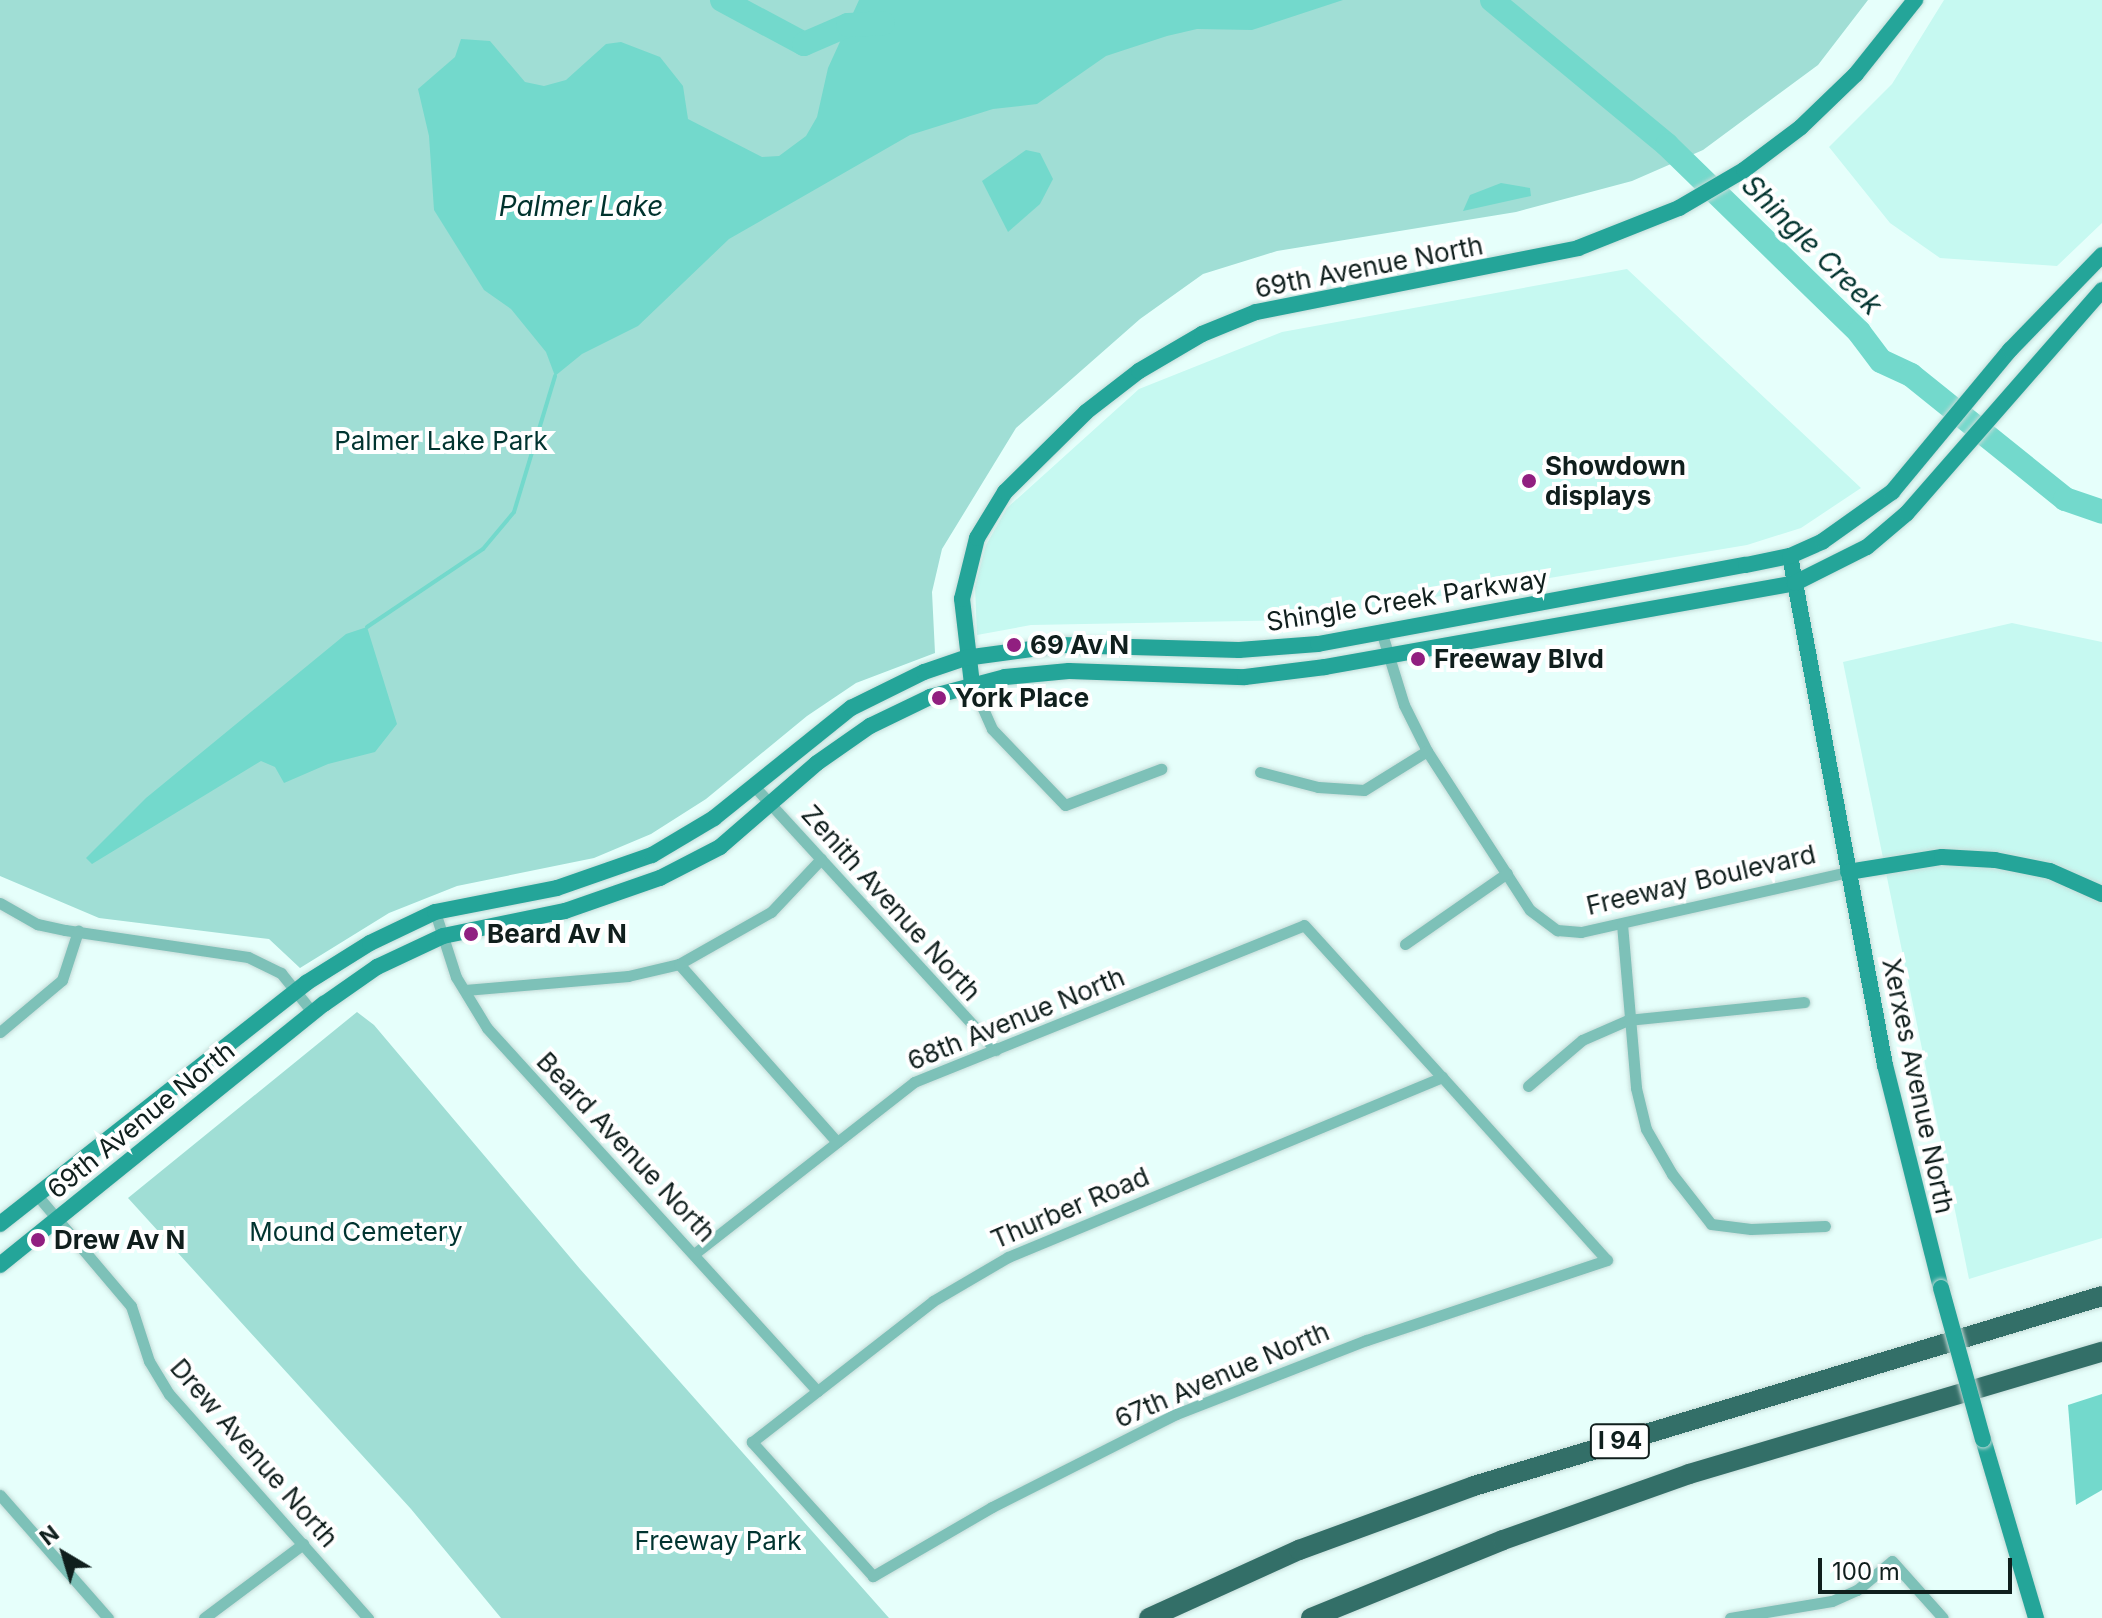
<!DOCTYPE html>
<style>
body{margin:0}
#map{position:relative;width:2102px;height:1618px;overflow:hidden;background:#e6fffb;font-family:Inter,sans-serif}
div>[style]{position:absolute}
.built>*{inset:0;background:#c6f9f1}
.green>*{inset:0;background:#a0ded5}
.water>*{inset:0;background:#73d9cc}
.stream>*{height:4px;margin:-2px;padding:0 2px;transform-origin:2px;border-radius:2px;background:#73d9cc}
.river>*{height:24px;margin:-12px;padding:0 12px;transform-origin:12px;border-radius:12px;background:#73d9cc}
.roads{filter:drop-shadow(0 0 2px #c4dbd7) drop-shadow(0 0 2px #c4dbd7)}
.street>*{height:11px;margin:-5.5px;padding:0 5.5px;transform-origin:5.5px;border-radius:5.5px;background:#7dc1b8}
.secondary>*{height:16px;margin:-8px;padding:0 8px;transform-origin:8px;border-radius:8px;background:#24a599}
.highway>*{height:20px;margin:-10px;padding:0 10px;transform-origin:10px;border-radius:10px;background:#336f68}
.bridges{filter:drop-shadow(0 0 2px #c4dbd7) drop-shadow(0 0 2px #c4dbd7)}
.secondary-bridge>*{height:16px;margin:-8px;padding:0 8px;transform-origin:8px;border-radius:8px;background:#24a599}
.dots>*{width:22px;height:22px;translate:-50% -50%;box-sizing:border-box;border:4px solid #fff;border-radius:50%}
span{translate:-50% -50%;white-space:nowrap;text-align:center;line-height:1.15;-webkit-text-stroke:8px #fff;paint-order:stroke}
.shield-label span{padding:2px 6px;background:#fff;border:2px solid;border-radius:6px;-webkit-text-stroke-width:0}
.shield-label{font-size:24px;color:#101f1d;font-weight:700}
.street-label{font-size:26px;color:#101f1d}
.park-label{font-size:26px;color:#013430}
.poi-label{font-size:26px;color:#101f1d;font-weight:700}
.left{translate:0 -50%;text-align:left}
.water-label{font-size:28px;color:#00322d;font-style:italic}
.north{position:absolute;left:24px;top:1514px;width:80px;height:80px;-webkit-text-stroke:6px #fff;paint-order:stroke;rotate:322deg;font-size:22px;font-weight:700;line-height:32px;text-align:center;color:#101f1d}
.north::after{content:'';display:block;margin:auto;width:28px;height:36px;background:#101f1d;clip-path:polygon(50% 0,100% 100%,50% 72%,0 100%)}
.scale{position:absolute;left:1818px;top:1558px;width:194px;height:36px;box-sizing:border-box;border:4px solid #101f1d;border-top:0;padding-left:10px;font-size:24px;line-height:28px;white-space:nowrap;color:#101f1d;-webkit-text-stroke:6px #fff;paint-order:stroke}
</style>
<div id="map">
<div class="built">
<div style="clip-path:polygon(1944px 0,2102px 0,2102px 223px,2057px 266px,1940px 258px,1890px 223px,1829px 147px,1892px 84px)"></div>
<div style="clip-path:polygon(1627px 269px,1861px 488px,1801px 528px,1747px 545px,1297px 620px,1031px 625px,977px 635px,975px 587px,986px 545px,1007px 508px,1139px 389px,1282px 332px)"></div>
<div style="clip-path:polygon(2012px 623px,2102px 642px,2102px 1238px,1969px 1279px,1843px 662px)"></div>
</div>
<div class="green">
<div style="clip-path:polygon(0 0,1868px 0,1818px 65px,1703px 150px,1632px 181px,1516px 212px,1277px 251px,1203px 274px,1140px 319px,1016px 428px,942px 549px,932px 592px,935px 653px,856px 683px,807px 716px,706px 799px,651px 834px,594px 858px,457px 886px,389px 913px,300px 968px,269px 939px,99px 918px,0 876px)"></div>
<div style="clip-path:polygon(357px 1012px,374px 1025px,580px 1269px,889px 1618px,501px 1618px,411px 1509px,128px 1198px)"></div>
</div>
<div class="water">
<div style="clip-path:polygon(859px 0,1343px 0,1252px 30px,1197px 29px,1167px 36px,1106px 56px,1037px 104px,993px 109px,910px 135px,729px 239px,638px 326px,582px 354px,555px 376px,546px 352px,511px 309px,484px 290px,434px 210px,429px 136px,418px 89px,455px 57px,461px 39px,490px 41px,525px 82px,544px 86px,566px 80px,606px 44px,621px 42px,660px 57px,683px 86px,688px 119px,762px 157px,779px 156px,806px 136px,817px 117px,828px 68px)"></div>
<div style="clip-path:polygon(1026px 150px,1040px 153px,1053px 179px,1040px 204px,1008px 232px,982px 181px)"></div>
<div style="clip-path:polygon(1501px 183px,1530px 188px,1531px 196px,1463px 211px,1470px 195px)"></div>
<div style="clip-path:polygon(367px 627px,397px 724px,375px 752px,328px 764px,284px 783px,275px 767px,261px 761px,92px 864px,86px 858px,146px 798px,346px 634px)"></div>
<div style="clip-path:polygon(2102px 1394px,2102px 1490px,2076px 1505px,2068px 1405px)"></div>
</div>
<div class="stream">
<div style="left:367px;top:627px;width:140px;rotate:-33.9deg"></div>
<div style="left:483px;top:549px;width:48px;rotate:-50deg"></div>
<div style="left:514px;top:512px;width:142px;rotate:-73.2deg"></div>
</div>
<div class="river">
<div style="left:722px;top:0;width:93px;rotate:28.2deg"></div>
<div style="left:804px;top:44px;width:48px;rotate:-23.4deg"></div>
<div style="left:848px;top:25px;width:35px;rotate:-3deg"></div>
<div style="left:1492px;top:0;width:227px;rotate:39.6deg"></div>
<div style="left:1667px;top:145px;width:268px;rotate:44.2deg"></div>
<div style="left:1859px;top:332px;width:36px;rotate:53deg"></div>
<div style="left:1881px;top:361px;width:33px;rotate:25deg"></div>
<div style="left:1911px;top:375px;width:198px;rotate:38.8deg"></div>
<div style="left:2065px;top:499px;width:39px;rotate:19deg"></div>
</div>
<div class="roads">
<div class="street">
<div style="left:1382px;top:634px;width:74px;rotate:72.8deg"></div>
<div style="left:1404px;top:705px;width:51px;rotate:63.4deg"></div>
<div style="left:1427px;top:751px;width:189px;rotate:57.1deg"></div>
<div style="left:1530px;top:910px;width:34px;rotate:37deg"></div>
<div style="left:1557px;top:930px;width:24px;rotate:5deg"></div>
<div style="left:1581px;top:932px;width:274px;rotate:-12.7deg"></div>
<div style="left:972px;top:684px;width:49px;rotate:66deg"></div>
<div style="left:992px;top:729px;width:105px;rotate:46.2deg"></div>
<div style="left:1065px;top:805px;width:103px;rotate:-20.6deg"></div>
<div style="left:1260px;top:772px;width:60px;rotate:14.5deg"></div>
<div style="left:1318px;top:787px;width:46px;rotate:3.7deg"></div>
<div style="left:1364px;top:790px;width:74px;rotate:-31.8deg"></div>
<div style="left:754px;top:786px;width:358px;rotate:47.5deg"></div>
<div style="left:0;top:903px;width:43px;rotate:29.6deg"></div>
<div style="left:37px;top:924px;width:29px;rotate:12deg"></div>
<div style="left:65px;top:930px;width:185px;rotate:8.4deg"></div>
<div style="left:248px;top:957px;width:37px;rotate:26deg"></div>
<div style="left:281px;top:973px;width:51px;rotate:51.3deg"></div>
<div style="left:435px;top:912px;width:68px;rotate:72.1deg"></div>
<div style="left:456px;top:977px;width:60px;rotate:58.7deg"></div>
<div style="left:487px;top:1028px;width:491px;rotate:47.7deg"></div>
<div style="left:1622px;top:924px;width:165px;rotate:85.1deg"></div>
<div style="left:1636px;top:1088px;width:42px;rotate:76.3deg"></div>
<div style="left:1646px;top:1129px;width:52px;rotate:60deg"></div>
<div style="left:1672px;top:1174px;width:63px;rotate:52deg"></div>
<div style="left:1711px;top:1224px;width:40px;rotate:7.1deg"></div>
<div style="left:1751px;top:1229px;width:74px;rotate:-2.3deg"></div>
<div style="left:1405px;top:944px;width:124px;rotate:-34.8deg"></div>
<div style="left:679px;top:964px;width:238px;rotate:48.4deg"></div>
<div style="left:465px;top:990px;width:164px;rotate:-4.9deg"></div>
<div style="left:628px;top:976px;width:52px;rotate:-13.2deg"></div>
<div style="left:679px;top:964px;width:106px;rotate:-29.5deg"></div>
<div style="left:771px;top:912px;width:73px;rotate:-46.7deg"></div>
<div style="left:0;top:1032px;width:81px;rotate:-40deg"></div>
<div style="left:62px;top:980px;width:52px;rotate:-71.9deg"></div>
<div style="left:1528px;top:1086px;width:71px;rotate:-40.4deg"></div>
<div style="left:1582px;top:1040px;width:50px;rotate:-23.5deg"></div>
<div style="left:1628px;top:1020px;width:177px;rotate:-5.8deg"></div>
<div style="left:36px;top:1194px;width:147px;rotate:49.7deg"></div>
<div style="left:131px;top:1306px;width:58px;rotate:71.9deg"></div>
<div style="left:149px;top:1361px;width:39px;rotate:59deg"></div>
<div style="left:169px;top:1394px;width:300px;rotate:48.4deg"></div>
<div style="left:694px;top:1254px;width:279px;rotate:-38deg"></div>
<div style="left:914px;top:1082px;width:420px;rotate:-21.9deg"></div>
<div style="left:1304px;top:925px;width:205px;rotate:47.8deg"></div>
<div style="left:1442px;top:1077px;width:246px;rotate:48deg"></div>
<div style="left:1607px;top:1260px;width:254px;rotate:161.6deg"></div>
<div style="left:1366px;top:1340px;width:204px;rotate:158.7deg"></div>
<div style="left:1176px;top:1414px;width:206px;rotate:153.2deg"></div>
<div style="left:992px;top:1507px;width:138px;rotate:149.9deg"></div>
<div style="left:873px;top:1576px;width:181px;rotate:-132.1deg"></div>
<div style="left:752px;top:1442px;width:229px;rotate:-37.9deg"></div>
<div style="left:933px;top:1301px;width:87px;rotate:-30.4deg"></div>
<div style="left:1008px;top:1257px;width:470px;rotate:-22.5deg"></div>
<div style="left:0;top:1495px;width:164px;rotate:48.7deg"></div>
<div style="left:204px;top:1618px;width:124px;rotate:-36.8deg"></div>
<div style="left:1730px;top:1618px;width:103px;rotate:-9.5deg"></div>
<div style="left:1832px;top:1601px;width:27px;rotate:-24deg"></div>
<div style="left:1857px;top:1590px;width:45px;rotate:-39.6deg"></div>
<div style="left:1892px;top:1561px;width:76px;rotate:48.2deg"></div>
</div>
<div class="secondary">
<div style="left:1790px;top:556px;width:518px;rotate:79.43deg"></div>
<div style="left:1885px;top:1065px;width:230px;rotate:75.9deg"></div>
<div style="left:972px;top:684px;width:86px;rotate:-96.7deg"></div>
<div style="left:962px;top:599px;width:63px;rotate:-76.2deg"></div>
<div style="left:977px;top:538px;width:54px;rotate:-58.7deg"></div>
<div style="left:1005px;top:492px;width:114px;rotate:-44.6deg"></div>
<div style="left:1086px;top:412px;width:67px;rotate:-37.7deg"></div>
<div style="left:1139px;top:371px;width:73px;rotate:-30.4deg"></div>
<div style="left:1202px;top:334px;width:58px;rotate:-22.2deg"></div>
<div style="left:1256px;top:312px;width:328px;rotate:-11.2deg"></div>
<div style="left:1578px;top:248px;width:109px;rotate:-21.6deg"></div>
<div style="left:1679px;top:208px;width:75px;rotate:-30.3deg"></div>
<div style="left:1744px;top:170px;width:71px;rotate:-37deg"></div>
<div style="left:1801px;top:127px;width:76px;rotate:-43.9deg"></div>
<div style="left:1856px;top:74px;width:95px;rotate:-51.4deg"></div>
<div style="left:1848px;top:872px;width:95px;rotate:-9.1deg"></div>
<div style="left:1942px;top:857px;width:53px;rotate:3.2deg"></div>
<div style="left:1995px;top:860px;width:56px;rotate:11.3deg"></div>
<div style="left:2050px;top:871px;width:57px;rotate:23.9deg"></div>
<div style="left:0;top:1224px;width:390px;rotate:-38.2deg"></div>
<div style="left:306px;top:983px;width:75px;rotate:-32deg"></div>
<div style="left:370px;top:943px;width:72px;rotate:-25.5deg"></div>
<div style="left:435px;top:912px;width:124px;rotate:-11.1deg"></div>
<div style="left:557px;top:888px;width:101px;rotate:-19.2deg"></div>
<div style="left:652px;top:855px;width:72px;rotate:-30.8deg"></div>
<div style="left:714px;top:818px;width:176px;rotate:-38.8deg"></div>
<div style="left:851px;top:708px;width:81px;rotate:-26.3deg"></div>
<div style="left:924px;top:672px;width:43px;rotate:-18.9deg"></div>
<div style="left:965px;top:658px;width:97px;rotate:-7.7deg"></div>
<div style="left:1061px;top:645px;width:178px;rotate:1.6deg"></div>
<div style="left:1239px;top:650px;width:79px;rotate:-4.3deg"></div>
<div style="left:1318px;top:644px;width:435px;rotate:-10.5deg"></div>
<div style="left:1746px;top:565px;width:45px;rotate:-11.6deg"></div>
<div style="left:1790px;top:556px;width:36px;rotate:-24deg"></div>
<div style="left:1823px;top:541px;width:85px;rotate:-35.4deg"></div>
<div style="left:1892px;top:492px;width:185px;rotate:-50.3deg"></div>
<div style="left:2010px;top:350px;width:132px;rotate:-45.9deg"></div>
<div style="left:0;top:1265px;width:416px;rotate:-38.9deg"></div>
<div style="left:324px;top:1004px;width:65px;rotate:-34.9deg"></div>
<div style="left:377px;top:967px;width:73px;rotate:-25.2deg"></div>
<div style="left:443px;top:936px;width:125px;rotate:-11.6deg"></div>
<div style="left:565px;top:911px;width:101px;rotate:-19.2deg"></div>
<div style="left:660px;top:878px;width:68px;rotate:-27.3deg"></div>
<div style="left:720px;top:847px;width:128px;rotate:-40.9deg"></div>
<div style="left:817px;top:763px;width:65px;rotate:-34.9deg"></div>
<div style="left:870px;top:726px;width:67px;rotate:-25.8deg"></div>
<div style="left:930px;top:697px;width:78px;rotate:-14.9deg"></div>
<div style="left:1005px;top:677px;width:64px;rotate:-5.4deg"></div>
<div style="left:1069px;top:671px;width:176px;rotate:2deg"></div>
<div style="left:1245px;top:677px;width:81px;rotate:-7.1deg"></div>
<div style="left:1325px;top:667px;width:477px;rotate:-10.1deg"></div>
<div style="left:1795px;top:583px;width:80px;rotate:-26.6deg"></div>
<div style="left:1867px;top:547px;width:52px;rotate:-40.4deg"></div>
<div style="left:1907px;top:513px;width:296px;rotate:-48.8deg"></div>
<div style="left:1983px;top:1439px;width:187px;rotate:73.5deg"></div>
</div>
<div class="highway">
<div style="left:1149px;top:1618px;width:165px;rotate:-24.4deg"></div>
<div style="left:1299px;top:1550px;width:186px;rotate:-20.1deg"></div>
<div style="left:1474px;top:1486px;width:656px;rotate:-16.83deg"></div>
<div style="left:1311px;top:1618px;width:207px;rotate:-22.1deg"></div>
<div style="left:1503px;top:1540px;width:197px;rotate:-19.5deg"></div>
<div style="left:1689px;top:1474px;width:431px;rotate:-16.5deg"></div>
</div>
</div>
<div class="bridges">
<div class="secondary-bridge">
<div style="left:1941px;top:1288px;width:157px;rotate:74.5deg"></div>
</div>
</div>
<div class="dots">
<div style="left:1529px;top:481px;background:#911f80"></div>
<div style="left:1014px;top:645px;background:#911f80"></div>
<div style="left:1418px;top:659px;background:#911f80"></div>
<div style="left:939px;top:698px;background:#911f80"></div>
<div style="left:471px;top:934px;background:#911f80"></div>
<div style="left:38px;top:1240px;background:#911f80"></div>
</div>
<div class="shield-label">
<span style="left:1620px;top:1441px">I 94</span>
</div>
<div class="street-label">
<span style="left:1369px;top:267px;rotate:-11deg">69th Avenue North</span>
<span style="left:1407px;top:600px;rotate:-9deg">Shingle Creek Parkway</span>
<span style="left:1701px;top:880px;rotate:-13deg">Freeway Boulevard</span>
<span style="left:891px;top:903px;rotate:48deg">Zenith Avenue North</span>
<span style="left:1016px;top:1019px;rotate:-22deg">68th Avenue North</span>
<span style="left:1918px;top:1086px;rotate:78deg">Xerxes Avenue North</span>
<span style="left:141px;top:1120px;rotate:-39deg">69th Avenue North</span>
<span style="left:626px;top:1147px;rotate:47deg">Beard Avenue North</span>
<span style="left:1070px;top:1208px;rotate:-23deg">Thurber Road</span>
<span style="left:1222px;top:1375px;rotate:-23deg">67th Avenue North</span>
<span style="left:254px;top:1453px;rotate:49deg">Drew Avenue North</span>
</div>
<div class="park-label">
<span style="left:441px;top:441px">Palmer Lake Park</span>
<span style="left:356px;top:1232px">Mound Cemetery</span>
<span style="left:718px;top:1541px">Freeway Park</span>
</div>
<div class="poi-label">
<span class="left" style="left:1545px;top:481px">Showdown<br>displays</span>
<span class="left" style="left:1030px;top:645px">69 Av N</span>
<span class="left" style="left:1434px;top:659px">Freeway Blvd</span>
<span class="left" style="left:955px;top:698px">York Place</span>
<span class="left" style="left:487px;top:934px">Beard Av N</span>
<span class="left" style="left:54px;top:1240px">Drew Av N</span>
</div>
<div class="water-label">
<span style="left:581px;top:206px">Palmer Lake</span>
<span style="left:1812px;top:245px;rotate:45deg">Shingle Creek</span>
</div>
<div class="north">N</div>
<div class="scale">100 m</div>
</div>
